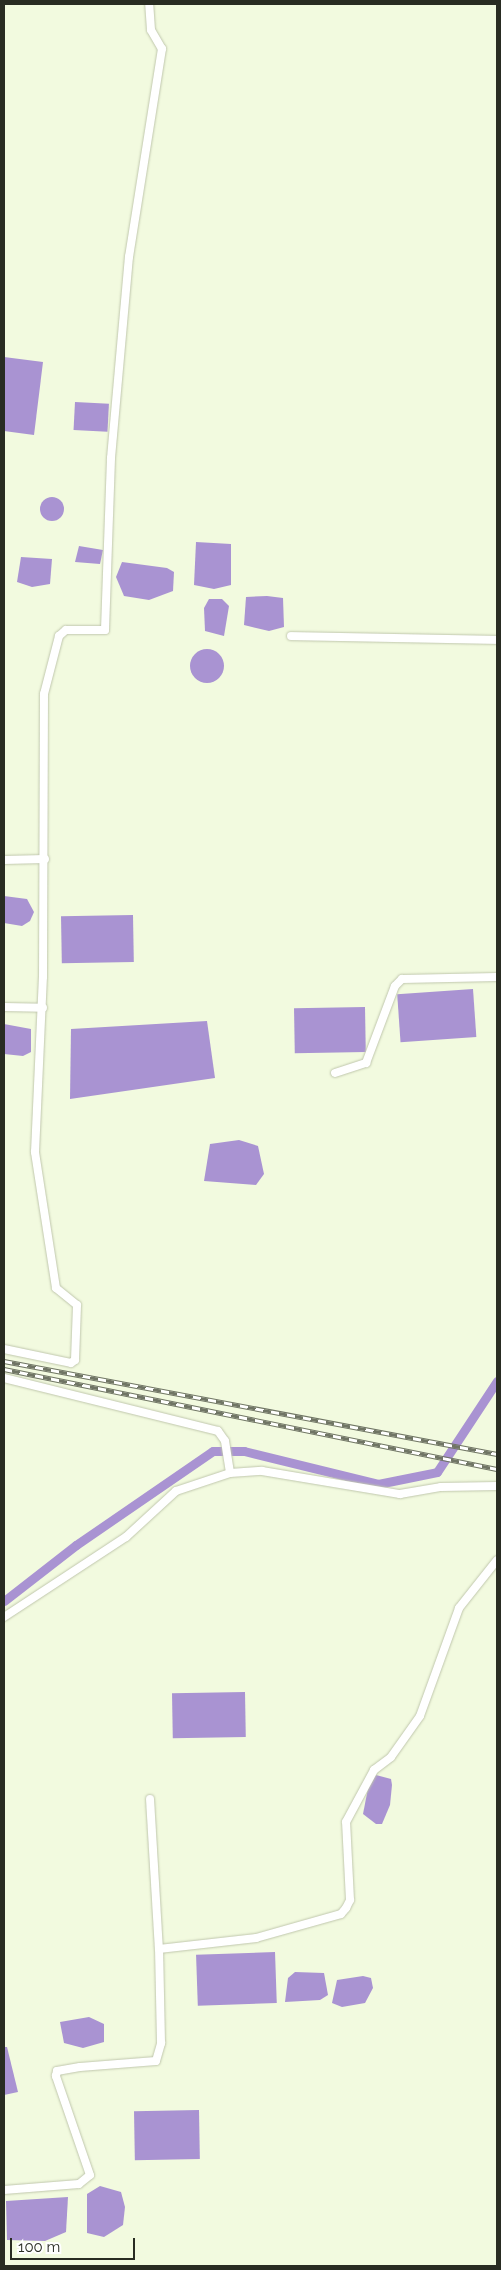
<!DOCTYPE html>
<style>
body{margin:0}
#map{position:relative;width:501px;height:2270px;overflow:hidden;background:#f2fadf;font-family:Raleway,sans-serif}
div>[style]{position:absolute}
.water>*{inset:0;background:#a993d2;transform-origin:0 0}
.round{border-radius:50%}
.canal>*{height:9px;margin:-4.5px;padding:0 4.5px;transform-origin:4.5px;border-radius:4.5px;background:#a993d2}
.roads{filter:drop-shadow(0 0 1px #c0c7ad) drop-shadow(0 0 1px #c0c7ad)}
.street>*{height:8px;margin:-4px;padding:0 4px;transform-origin:4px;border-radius:4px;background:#fff}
.rail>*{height:4.5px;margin-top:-2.25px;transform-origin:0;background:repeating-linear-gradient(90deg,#fff 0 8px,#707565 0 16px);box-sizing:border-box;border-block:1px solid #707565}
span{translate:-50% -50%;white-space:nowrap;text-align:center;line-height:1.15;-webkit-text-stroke:5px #fff;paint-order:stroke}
.frame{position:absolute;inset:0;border:5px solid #292c22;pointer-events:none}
.scale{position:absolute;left:10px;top:2238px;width:125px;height:22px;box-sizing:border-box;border:2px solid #292c22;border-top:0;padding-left:6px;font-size:15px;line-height:18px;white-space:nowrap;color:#292c22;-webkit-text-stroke:4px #fff;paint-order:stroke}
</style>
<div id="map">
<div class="water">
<div style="clip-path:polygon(4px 357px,43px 362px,34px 435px,4px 431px)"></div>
<div style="left:75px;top:402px;width:34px;height:28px;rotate:3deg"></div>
<div class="round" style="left:40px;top:497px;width:24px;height:24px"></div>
<div style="clip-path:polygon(196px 542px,231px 544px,231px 585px,214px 589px,194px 585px)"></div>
<div style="clip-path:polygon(79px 546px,103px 550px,100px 564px,75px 562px)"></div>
<div style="clip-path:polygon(21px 557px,52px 559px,50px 584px,32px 587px,17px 582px)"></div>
<div style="clip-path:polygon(122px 562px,167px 568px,174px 572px,173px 591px,149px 600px,124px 596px,116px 577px)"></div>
<div style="clip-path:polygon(267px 596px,283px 598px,284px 627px,269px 631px,244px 625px,246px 597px)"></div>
<div style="clip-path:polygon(209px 599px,222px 599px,229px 606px,224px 636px,205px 631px,204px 608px)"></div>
<div class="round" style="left:190px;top:649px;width:34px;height:34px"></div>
<div style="clip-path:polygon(4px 896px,27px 899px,34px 912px,30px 921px,22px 926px,4px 923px)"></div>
<div style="left:133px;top:915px;width:47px;height:72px;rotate:89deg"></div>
<div style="left:473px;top:989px;width:48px;height:76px;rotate:86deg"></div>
<div style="left:365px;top:1007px;width:45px;height:71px;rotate:89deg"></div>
<div style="clip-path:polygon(207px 1021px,215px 1078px,70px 1099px,71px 1029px)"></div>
<div style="clip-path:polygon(4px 1024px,31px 1029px,31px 1052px,23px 1056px,4px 1054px)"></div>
<div style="clip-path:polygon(239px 1140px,258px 1146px,264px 1174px,256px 1185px,204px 1181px,210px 1144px)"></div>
<div style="left:245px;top:1692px;width:45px;height:73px;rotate:89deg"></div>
<div style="clip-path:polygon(376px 1775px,391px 1779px,392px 1785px,390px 1805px,382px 1824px,376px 1824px,363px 1814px,369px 1783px)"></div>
<div style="left:275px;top:1952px;width:51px;height:79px;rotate:88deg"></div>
<div style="clip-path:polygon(295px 1972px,324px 1973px,328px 1995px,320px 2000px,285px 2002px,288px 1978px)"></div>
<div style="clip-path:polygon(363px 1976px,371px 1978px,373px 1988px,365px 2003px,342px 2007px,332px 2003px,337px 1980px)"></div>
<div style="clip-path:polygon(89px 2017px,104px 2024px,104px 2042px,83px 2048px,64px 2043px,60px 2022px)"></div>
<div style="clip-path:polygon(7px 2047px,18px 2092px,4px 2095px,4px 2047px)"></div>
<div style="left:199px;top:2110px;width:49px;height:65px;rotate:89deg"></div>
<div style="clip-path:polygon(100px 2186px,121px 2192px,125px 2207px,123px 2225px,104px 2237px,87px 2233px,87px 2194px)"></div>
<div style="clip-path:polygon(68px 2197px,66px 2232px,45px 2241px,7px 2240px,6px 2201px)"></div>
</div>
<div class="canal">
<div style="left:4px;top:1601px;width:91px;rotate:-37.9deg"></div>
<div style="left:76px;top:1545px;width:166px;rotate:-34.5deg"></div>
<div style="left:213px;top:1451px;width:31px"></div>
<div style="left:244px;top:1451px;width:138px;rotate:13.8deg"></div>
<div style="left:378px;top:1484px;width:60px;rotate:-11.5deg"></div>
<div style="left:437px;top:1472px;width:109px;rotate:-56.6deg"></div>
</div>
<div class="roads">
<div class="street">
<div style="left:291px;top:636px;width:206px;rotate:1.1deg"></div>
<div style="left:4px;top:860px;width:41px;rotate:-1.4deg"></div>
<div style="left:4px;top:1007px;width:39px;rotate:1deg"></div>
<div style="left:335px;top:1073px;width:33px;rotate:-18deg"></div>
<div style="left:366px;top:1063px;width:82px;rotate:-69.4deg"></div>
<div style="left:395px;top:986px;width:10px;rotate:-45deg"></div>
<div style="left:402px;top:979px;width:95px;rotate:-1.2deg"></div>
<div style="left:4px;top:1349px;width:68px;rotate:11.8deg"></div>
<div style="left:71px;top:1363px;width:5px;rotate:-37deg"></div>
<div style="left:75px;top:1360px;width:55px;rotate:-87.9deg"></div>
<div style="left:77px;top:1305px;width:27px;rotate:-141deg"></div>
<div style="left:56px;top:1288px;width:138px;rotate:-98.8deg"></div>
<div style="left:35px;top:1152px;width:175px;rotate:-87.4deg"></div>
<div style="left:43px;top:977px;width:283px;rotate:-89.8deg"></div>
<div style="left:44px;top:694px;width:60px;rotate:-75.5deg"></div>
<div style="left:59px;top:636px;width:9px;rotate:-41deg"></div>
<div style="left:66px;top:630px;width:39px"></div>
<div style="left:105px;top:630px;width:172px;rotate:-88deg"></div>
<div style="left:111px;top:458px;width:202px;rotate:-84.9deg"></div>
<div style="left:129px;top:257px;width:211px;rotate:-81deg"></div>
<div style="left:162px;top:49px;width:22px;rotate:-120deg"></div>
<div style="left:151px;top:30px;width:26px;rotate:-94deg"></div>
<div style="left:4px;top:1378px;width:220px;rotate:13.9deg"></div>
<div style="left:218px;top:1431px;width:12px;rotate:55deg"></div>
<div style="left:225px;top:1441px;width:32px;rotate:81deg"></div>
<div style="left:4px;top:1617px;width:146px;rotate:-33.3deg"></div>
<div style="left:126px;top:1537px;width:68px;rotate:-42.6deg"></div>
<div style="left:176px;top:1491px;width:57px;rotate:-18.4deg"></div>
<div style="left:230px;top:1473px;width:32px;rotate:-4deg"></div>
<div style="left:262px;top:1471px;width:140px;rotate:9.5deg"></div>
<div style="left:400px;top:1494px;width:42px;rotate:-9.7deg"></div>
<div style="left:441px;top:1487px;width:56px;rotate:-1deg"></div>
<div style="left:150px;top:1799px;width:150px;rotate:86.6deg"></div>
<div style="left:4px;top:2190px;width:75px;rotate:-4.6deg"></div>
<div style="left:79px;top:2184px;width:14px;rotate:-39deg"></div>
<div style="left:90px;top:2175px;width:105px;rotate:-109deg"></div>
<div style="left:56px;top:2076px;width:5px;rotate:-79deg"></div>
<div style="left:57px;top:2071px;width:23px;rotate:-10deg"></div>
<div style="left:80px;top:2067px;width:76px;rotate:-4.5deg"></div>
<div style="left:156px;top:2061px;width:19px;rotate:-74deg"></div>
<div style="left:161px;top:2043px;width:94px;rotate:-91.2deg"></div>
<div style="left:159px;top:1949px;width:98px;rotate:-6.5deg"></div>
<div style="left:256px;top:1938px;width:88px;rotate:-15.8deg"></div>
<div style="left:341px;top:1914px;width:8px;rotate:-50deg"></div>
<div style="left:346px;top:1908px;width:9px;rotate:-63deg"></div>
<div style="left:350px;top:1900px;width:78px;rotate:-92.9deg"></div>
<div style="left:346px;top:1822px;width:59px;rotate:-61.7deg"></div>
<div style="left:374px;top:1770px;width:21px;rotate:-37deg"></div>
<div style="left:391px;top:1757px;width:50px;rotate:-54.7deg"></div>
<div style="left:420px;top:1716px;width:115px;rotate:-70.1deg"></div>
<div style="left:459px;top:1608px;width:61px;rotate:-51.6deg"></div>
</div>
</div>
<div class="rail">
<div style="left:4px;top:1361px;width:502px;rotate:10.68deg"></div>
<div style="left:4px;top:1369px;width:503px;rotate:11.47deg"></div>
</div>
<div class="frame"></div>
<div class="scale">100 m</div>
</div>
